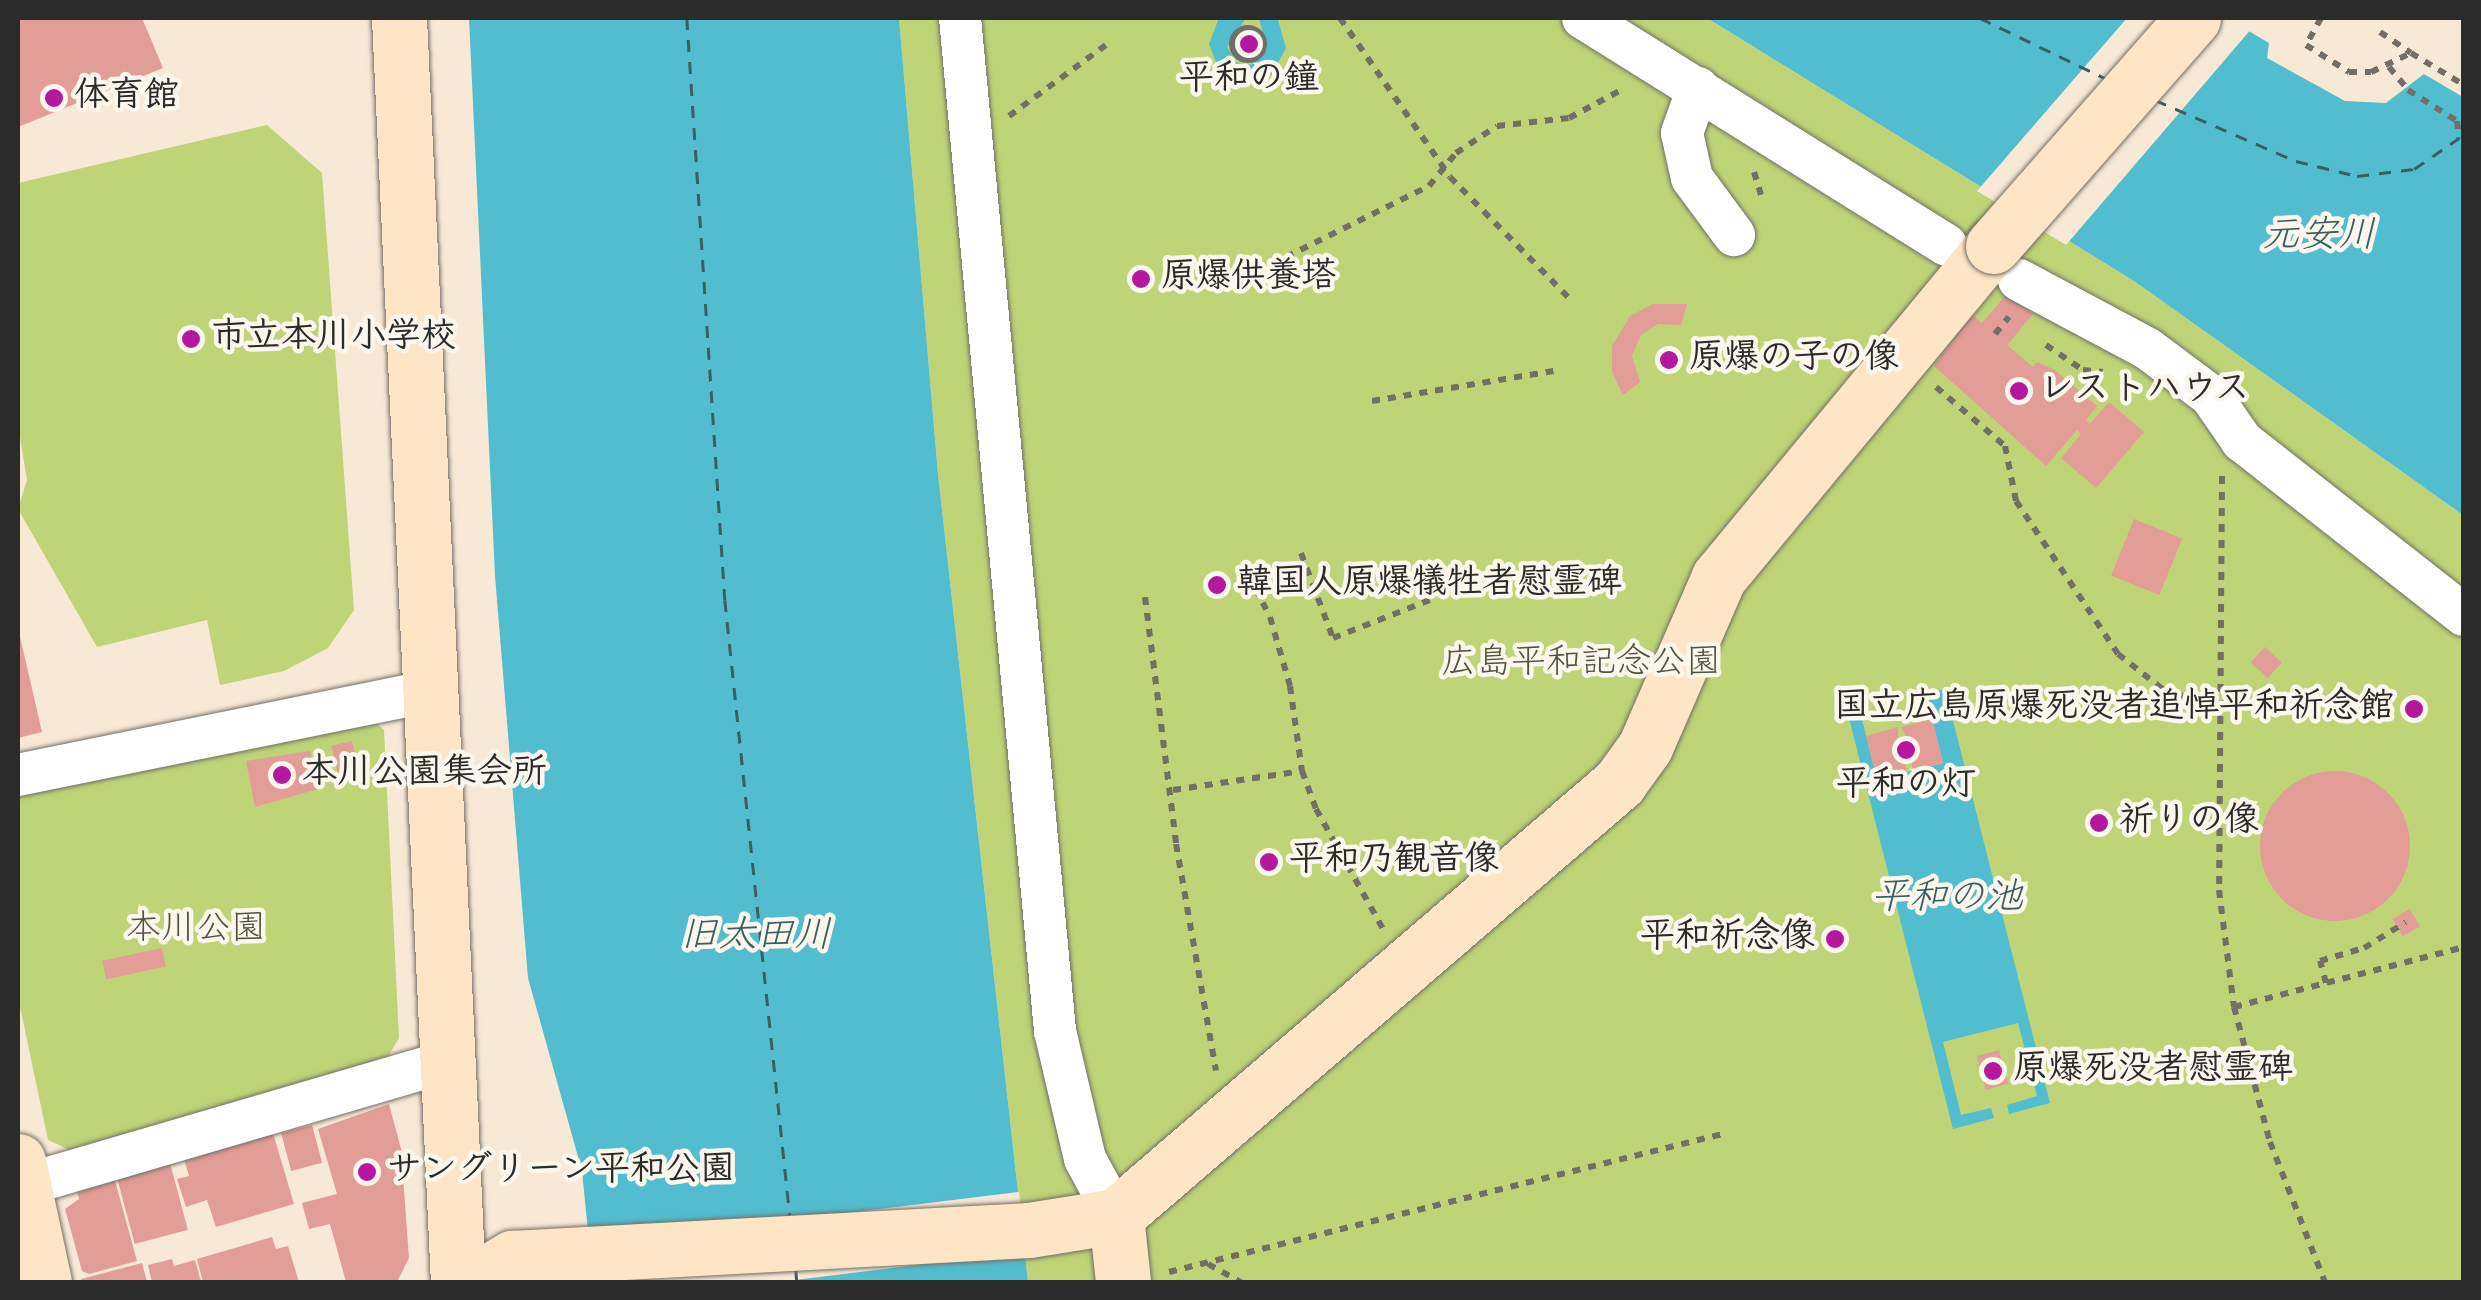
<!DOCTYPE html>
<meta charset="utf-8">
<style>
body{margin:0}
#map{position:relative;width:2481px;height:1300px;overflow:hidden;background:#f8e9d6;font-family:Dekko,"Klee One",sans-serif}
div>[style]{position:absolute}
.green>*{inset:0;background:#bed477}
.water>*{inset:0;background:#52bdce}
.pier>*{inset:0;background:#f8e9d6;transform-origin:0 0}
.ferry>*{height:2.5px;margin-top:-1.25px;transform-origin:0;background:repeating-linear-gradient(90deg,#395e64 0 12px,transparent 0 22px)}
.building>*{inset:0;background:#e29d97;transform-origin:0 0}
.round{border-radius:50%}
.path>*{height:6px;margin-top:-3px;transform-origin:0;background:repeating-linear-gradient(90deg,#736e67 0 8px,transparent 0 16px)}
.path>.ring{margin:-3px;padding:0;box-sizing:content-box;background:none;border:6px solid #736e67;border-radius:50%}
.roads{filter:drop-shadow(0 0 2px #736e67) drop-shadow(0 0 2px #736e67)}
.street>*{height:42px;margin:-21px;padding:0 21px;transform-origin:21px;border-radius:21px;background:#fff}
.secondary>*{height:55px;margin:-27.5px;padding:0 27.5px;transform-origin:27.5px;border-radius:27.5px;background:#fde5c5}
.bridges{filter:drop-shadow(0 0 2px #736e67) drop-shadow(0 0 2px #736e67)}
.secondary-bridge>*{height:55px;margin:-27.5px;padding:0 27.5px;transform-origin:27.5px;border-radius:27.5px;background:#fde5c5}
.dots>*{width:28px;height:28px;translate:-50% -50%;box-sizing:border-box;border:5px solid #fbf7ec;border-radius:50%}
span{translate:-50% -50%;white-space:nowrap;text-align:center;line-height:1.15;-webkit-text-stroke:9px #fbf7ec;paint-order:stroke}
.poi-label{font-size:35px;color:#2b2b2b;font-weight:700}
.left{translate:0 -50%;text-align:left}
.right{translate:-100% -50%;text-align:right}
.park-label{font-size:35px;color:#50553e}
.water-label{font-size:38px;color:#395e64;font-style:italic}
.frame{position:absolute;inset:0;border:20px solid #2b2b2b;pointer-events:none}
</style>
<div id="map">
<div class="green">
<div style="clip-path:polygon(899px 18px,1707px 18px,2134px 281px,2463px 515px,2463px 1282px,1028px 1282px,938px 474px)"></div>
<div style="clip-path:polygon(267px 125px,322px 173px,354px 610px,328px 648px,284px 671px,220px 685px,207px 620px,97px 647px,18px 509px,27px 480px,18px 425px,18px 183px)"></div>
<div style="clip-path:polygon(366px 714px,384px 730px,399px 1038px,386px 1060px,72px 1151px,48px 1140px,18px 997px,18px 788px)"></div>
</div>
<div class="water">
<div style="clip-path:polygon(469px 18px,899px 18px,938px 474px,1028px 1282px,593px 1282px,582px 1171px,528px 978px,495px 576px)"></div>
<div style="clip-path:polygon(1219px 18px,1246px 18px,1227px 47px,1236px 62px,1250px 65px,1267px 49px,1259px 18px,1278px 20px,1286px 48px,1272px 74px,1246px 83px,1220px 72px,1209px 44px)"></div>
<div style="clip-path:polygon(1707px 18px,2227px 18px,2269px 43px,2267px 58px,2345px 101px,2386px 103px,2424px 74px,2463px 97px,2463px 515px,2134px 281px)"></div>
<div style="clip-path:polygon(1945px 689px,2050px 1103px,2009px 1114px,2007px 1105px,2037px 1096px,2018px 1023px,1943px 1042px,1961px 1115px,1991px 1108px,1994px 1118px,1953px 1129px,1848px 714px,1860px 711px,1877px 780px,1912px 771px,1943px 763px,1926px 694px)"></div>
</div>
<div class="pier">
<div style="clip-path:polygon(2127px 18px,2237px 18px,2253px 27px,2066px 245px,1977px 191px)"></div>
<div style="left:1019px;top:1192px;width:60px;height:439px;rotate:83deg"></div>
</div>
<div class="ferry">
<div style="left:687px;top:18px;width:583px;rotate:86.26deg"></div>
<div style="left:725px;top:600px;width:619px;rotate:83.98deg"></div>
<div style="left:1980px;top:18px;width:141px;rotate:25.7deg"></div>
<div style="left:2155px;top:100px;width:154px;rotate:23.4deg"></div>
<div style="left:2296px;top:161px;width:63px;rotate:13.8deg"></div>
<div style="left:2357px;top:176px;width:57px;rotate:-7deg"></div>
<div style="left:2414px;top:169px;width:55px;rotate:-34.6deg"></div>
<div style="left:796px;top:1269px;width:13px;rotate:86deg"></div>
</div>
<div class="building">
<div style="clip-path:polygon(18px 18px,142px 18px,163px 68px,18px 127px)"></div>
<div class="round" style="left:1237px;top:32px;width:24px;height:24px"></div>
<div style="clip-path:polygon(2008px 293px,2033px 314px,2007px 345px,2033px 367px,2037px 362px,2055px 370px,2097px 406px,2086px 420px,2090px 424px,2109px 402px,2144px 432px,2096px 488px,2061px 458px,2081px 434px,2077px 430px,2046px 466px,1934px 366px,1971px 314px,1982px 323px)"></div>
<div style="clip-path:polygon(1653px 304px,1687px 304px,1681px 325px,1658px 324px,1640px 336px,1632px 356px,1640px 382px,1623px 395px,1612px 372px,1612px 346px,1630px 316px)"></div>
<div class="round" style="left:1662px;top:353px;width:14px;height:14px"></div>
<div style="left:2134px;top:519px;width:52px;height:61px;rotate:22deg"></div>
<div style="clip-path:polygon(18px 628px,42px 732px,18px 738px)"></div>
<div style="left:2265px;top:647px;width:23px;height:21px;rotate:43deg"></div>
<div style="clip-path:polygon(1932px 719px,1943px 763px,1912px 771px,1912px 748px,1901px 727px)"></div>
<div style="clip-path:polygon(1898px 727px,1898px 751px,1908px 772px,1877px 780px,1866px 736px)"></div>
<div style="left:352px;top:741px;width:27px;height:21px;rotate:77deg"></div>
<div style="clip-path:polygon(310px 751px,318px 789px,255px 807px,246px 761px)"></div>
<div class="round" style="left:2260px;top:771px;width:150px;height:150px"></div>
<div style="left:2410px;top:909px;width:20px;height:20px;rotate:60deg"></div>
<div style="left:162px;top:948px;width:19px;height:61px;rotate:78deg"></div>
<div style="left:1999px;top:1050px;width:35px;height:23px;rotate:75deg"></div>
<div style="clip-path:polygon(389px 1104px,401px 1149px,409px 1258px,397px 1282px,346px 1282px,330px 1224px,309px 1229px,302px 1203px,337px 1194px,318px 1129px)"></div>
<div style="left:312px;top:1125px;width:39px;height:32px;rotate:75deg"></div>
<div style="clip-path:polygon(273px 1133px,294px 1204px,216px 1227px,207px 1200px,186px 1207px,177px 1179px,189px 1176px,184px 1159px)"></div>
<div style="left:170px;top:1163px;width:69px;height:55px;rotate:75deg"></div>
<div style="clip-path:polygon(114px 1177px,137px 1261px,89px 1274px,82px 1271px,65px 1209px,79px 1199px,76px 1188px)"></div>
<div style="clip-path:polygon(272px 1237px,276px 1249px,288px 1246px,299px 1282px,203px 1282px,197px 1259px)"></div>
<div style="clip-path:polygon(172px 1259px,174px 1266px,195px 1260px,201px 1282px,152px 1282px,148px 1265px)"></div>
<div style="clip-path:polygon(142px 1263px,147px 1282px,82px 1282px,81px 1279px)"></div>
</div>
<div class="path">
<div style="left:1340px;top:18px;width:193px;rotate:55.3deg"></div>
<div style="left:1450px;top:177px;width:171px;rotate:45.5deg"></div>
<div style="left:2321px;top:18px;width:31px;rotate:119deg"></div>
<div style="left:2306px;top:45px;width:51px;rotate:32.1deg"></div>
<div style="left:2349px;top:72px;width:22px"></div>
<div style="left:2371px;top:72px;width:44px;rotate:-25.4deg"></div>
<div style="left:2411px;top:53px;width:62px;rotate:31.1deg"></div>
<div class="ring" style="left:1232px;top:28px;width:26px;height:26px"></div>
<div style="left:2380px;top:32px;width:37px;rotate:34deg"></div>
<div style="left:2389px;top:67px;width:30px;rotate:50deg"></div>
<div style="left:2408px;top:90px;width:58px;rotate:32.3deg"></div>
<div style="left:2457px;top:121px;width:17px;rotate:83deg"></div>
<div style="left:1009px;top:116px;width:120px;rotate:-36.2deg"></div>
<div style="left:1754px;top:172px;width:27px;rotate:73deg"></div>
<div style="left:1286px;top:257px;width:160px;rotate:-26.4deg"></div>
<div style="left:1429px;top:186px;width:43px;rotate:-50.7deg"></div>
<div style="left:1456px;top:153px;width:49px;rotate:-33.4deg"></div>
<div style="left:1497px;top:126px;width:72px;rotate:-6.3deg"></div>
<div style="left:1569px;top:118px;width:59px;rotate:-28.3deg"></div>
<div style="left:1995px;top:334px;width:22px;rotate:-51deg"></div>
<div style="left:2046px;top:345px;width:45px;rotate:34deg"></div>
<div style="left:2083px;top:370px;width:20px;rotate:6deg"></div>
<div style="left:1936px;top:387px;width:91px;rotate:40.5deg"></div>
<div style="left:2005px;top:446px;width:56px;rotate:78.7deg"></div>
<div style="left:2016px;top:501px;width:184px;rotate:56.3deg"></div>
<div style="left:2118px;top:654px;width:60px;rotate:38.2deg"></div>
<div style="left:2165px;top:691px;width:53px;rotate:15.4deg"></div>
<div style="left:1372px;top:401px;width:184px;rotate:-9.4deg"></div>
<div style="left:2222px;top:476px;width:414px;rotate:90.4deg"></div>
<div style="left:2219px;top:890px;width:118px;rotate:82.7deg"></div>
<div style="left:2234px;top:1007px;width:140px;rotate:75.1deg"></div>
<div style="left:2270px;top:1142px;width:150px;rotate:68.6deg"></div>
<div style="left:1301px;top:553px;width:91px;rotate:69.4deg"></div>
<div style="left:1333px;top:638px;width:104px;rotate:-21.4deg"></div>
<div style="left:1248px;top:574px;width:48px;rotate:62.9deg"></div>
<div style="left:1270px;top:617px;width:72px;rotate:73.8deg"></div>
<div style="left:1290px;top:686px;width:86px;rotate:82deg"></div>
<div style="left:1302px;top:771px;width:40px;rotate:69.8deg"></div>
<div style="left:1316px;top:809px;width:137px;rotate:60.8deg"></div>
<div style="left:1145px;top:597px;width:249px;rotate:82.8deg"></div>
<div style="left:1176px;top:844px;width:230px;rotate:80deg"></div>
<div style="left:1173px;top:790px;width:130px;rotate:-8.4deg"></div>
<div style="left:2326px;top:983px;width:23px;rotate:-105deg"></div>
<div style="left:2320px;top:961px;width:46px;rotate:-16.5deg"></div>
<div style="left:2364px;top:948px;width:49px;rotate:-31.8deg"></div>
<div style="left:2234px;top:1007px;width:238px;rotate:-14.6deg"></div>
<div style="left:1208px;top:1264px;width:38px;rotate:29deg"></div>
<div style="left:1169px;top:1272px;width:574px;rotate:-14.01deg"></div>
</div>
<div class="roads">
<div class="street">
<div style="left:960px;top:18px;width:1017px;rotate:84.64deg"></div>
<div style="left:1055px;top:1031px;width:131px;rotate:76.8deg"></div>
<div style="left:1085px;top:1159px;width:65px;rotate:61.5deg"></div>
<div style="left:1583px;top:18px;width:428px;rotate:32deg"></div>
<div style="left:1698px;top:88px;width:48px;rotate:109.6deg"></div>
<div style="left:1682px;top:133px;width:46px;rotate:77.5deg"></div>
<div style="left:1692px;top:178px;width:71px;rotate:53.6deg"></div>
<div style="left:2019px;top:280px;width:146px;rotate:28.1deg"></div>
<div style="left:2148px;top:349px;width:79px;rotate:36.7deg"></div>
<div style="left:2211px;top:396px;width:55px;rotate:55.4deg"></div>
<div style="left:2242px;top:441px;width:282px;rotate:38.1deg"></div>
<div style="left:18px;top:775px;width:417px;rotate:-11.5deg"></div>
<div style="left:18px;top:1187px;width:446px;rotate:-16.3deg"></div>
</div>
<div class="secondary">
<div style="left:399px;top:18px;width:1265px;rotate:87.33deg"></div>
<div style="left:18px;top:1161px;width:124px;rotate:77.9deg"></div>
<div style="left:1116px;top:1216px;width:66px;rotate:83.9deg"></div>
<div style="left:472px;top:1282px;width:47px;rotate:-31deg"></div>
<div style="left:512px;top:1258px;width:518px;rotate:-3.1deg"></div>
<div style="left:1029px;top:1230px;width:88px;rotate:-9.1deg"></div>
<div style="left:1116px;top:1216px;width:664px;rotate:-40.72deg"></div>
<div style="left:1619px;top:783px;width:44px;rotate:-54.2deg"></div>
<div style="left:1645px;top:747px;width:185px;rotate:-66.5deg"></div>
<div style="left:1719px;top:577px;width:430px;rotate:-50.4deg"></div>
</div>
</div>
<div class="bridges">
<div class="secondary-bridge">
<div style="left:1993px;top:246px;width:303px;rotate:-48.7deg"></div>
</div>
</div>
<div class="dots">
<div style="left:1249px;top:44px;background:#b5179e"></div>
<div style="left:54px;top:98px;background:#b5179e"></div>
<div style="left:1141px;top:279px;background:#b5179e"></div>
<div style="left:191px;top:339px;background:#b5179e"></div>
<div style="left:1669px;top:360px;background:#b5179e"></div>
<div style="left:2019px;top:391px;background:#b5179e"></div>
<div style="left:1217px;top:585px;background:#b5179e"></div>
<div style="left:2414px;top:709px;background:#b5179e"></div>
<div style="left:1906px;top:750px;background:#b5179e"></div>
<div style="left:282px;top:775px;background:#b5179e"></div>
<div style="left:2099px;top:823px;background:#b5179e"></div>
<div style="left:1269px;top:862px;background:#b5179e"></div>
<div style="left:1835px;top:939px;background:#b5179e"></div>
<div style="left:1993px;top:1071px;background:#b5179e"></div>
<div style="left:367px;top:1172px;background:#b5179e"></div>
</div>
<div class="poi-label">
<span style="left:1249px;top:81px">平和の鐘</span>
<span class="left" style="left:74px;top:98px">体育館</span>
<span class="left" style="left:1161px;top:279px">原爆供養塔</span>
<span class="left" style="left:211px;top:339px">市立本川小学校</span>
<span class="left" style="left:1689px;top:360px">原爆の子の像</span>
<span class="left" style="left:2039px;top:391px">レストハウス</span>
<span class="left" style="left:1237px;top:585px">韓国人原爆犠牲者慰霊碑</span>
<span class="right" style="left:2394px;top:709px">国立広島原爆死没者追悼平和祈念館</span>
<span class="left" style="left:302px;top:775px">本川公園集会所</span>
<span style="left:1906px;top:787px">平和の灯</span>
<span class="left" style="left:2119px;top:823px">祈りの像</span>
<span class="left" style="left:1289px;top:862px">平和乃観音像</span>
<span class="right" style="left:1815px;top:939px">平和祈念像</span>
<span class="left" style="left:2013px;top:1071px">原爆死没者慰霊碑</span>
<span class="left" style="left:387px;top:1172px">サングリーン平和公園</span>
</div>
<div class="park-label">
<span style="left:1581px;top:665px">広島平和記念公園</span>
<span style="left:196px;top:931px">本川公園</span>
</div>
<div class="water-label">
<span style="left:2319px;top:239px">元安川</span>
<span style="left:1947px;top:901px">平和の池</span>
<span style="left:756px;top:939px">旧太田川</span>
</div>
<div class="frame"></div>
</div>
